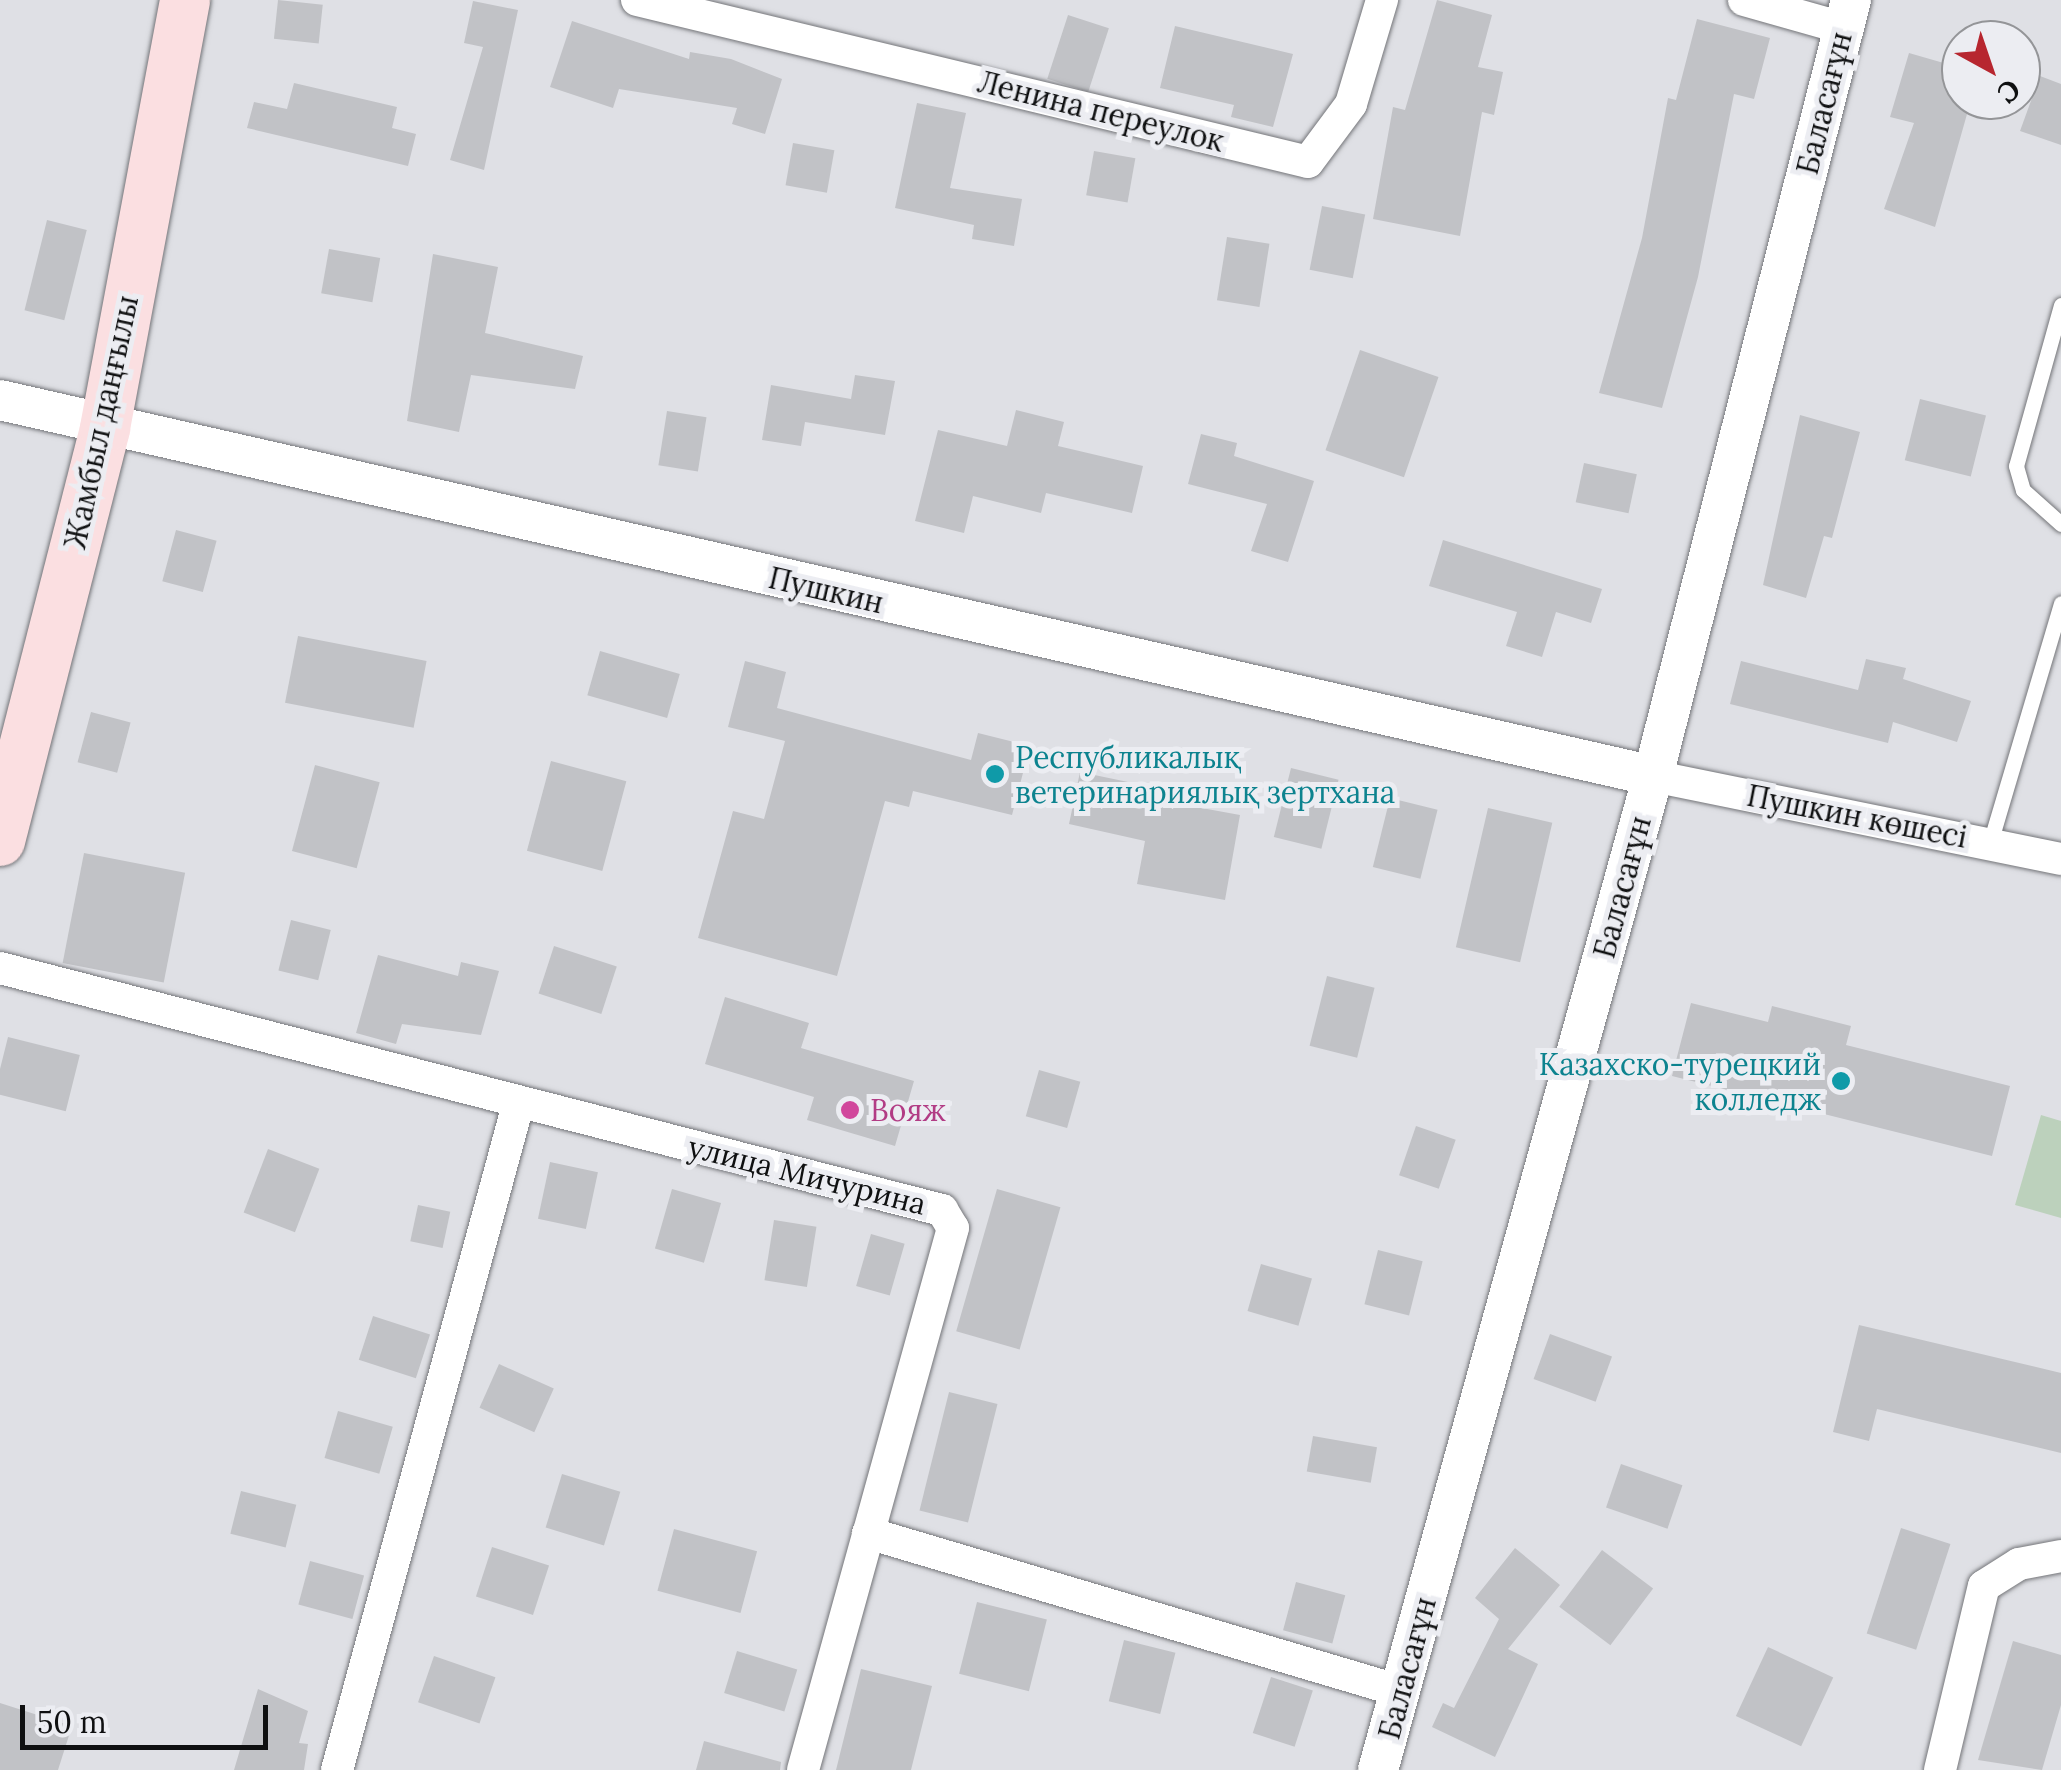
<!DOCTYPE html>
<meta charset="utf-8">
<style>
body{margin:0}
#map{position:relative;width:2061px;height:1770px;overflow:hidden;background:#dfe0e5;font-family:Lora,serif}
div>[style]{position:absolute}
.green>*{inset:0;background:#bcd1bc}
.building>*{inset:0;background:#c1c2c6;transform-origin:0 0}
.roads{filter:drop-shadow(0 0 2px #747579) drop-shadow(0 0 2px #747579)}
.service>*{height:15px;margin:-7.5px;padding:0 7.5px;transform-origin:7.5px;border-radius:7.5px;background:#fff}
.minor>*{height:32px;margin:-16px;padding:0 16px;transform-origin:16px;border-radius:16px;background:#fff}
.tertiary>*{height:40px;margin:-20px;padding:0 20px;transform-origin:20px;border-radius:20px;background:#fff}
.primary>*{height:50px;margin:-25px;padding:0 25px;transform-origin:25px;border-radius:25px;background:#fbdfe1}
.dots>*{width:28px;height:28px;translate:-50% -50%;box-sizing:border-box;border:5px solid #ecedf2;border-radius:50%}
span{translate:-50% -50%;white-space:nowrap;text-align:center;line-height:1.15;-webkit-text-stroke:10px #ecedf2;paint-order:stroke}
.street-label{font-size:30px;color:#0f1011}
.culture-label{font-size:30px;color:#0d838f}
.left{translate:0 -50%;text-align:left}
.right{translate:-100% -50%;text-align:right}
.hotel-label{font-size:30px;color:#b23c85}
.north{position:absolute;left:1941px;top:20px;width:100px;height:100px;box-sizing:border-box;background:#ecedf2;border:2px solid #949598;border-radius:50%;rotate:140deg;font-size:28px;font-weight:700;line-height:40px;text-align:center;color:#0f1011}
.north::after{content:'';display:block;margin:auto;width:35px;height:45px;background:#b7262f;clip-path:polygon(50% 0,100% 100%,50% 72%,0 100%)}
.scale{position:absolute;left:20px;top:1705px;width:248px;height:45px;box-sizing:border-box;border:5px solid #0f1011;border-top:0;padding-left:12px;font-size:30px;line-height:35px;white-space:nowrap;color:#0f1011;-webkit-text-stroke:8px #ecedf2;paint-order:stroke}
</style>
<div id="map">
<div class="green">
<div style="clip-path:polygon(2041px 1115px,2061px 1121px,2061px 1218px,2015px 1205px)"></div>
</div>
<div class="building">
<div style="left:278px;top:0;width:45px;height:39px;rotate:6deg"></div>
<div style="clip-path:polygon(1437px 0,1492px 15px,1478px 67px,1503px 72px,1494px 115px,1482px 112px,1460px 236px,1373px 219px,1393px 107px,1405px 110px)"></div>
<div style="clip-path:polygon(473px 1px,518px 10px,484px 170px,450px 160px,483px 47px,464px 43px)"></div>
<div style="left:1068px;top:15px;width:43px;height:67px;rotate:18deg"></div>
<div style="clip-path:polygon(1697px 19px,1770px 38px,1754px 99px,1734px 94px,1698px 277px,1662px 408px,1599px 393px,1642px 238px,1668px 98px,1676px 100px)"></div>
<div style="clip-path:polygon(572px 21px,689px 59px,690px 52px,731px 59px,782px 79px,765px 134px,732px 124px,737px 108px,619px 89px,613px 108px,550px 87px)"></div>
<div style="clip-path:polygon(1175px 26px,1293px 54px,1273px 127px,1231px 117px,1234px 105px,1160px 88px)"></div>
<div style="clip-path:polygon(1909px 53px,1961px 68px,1961px 100px,1971px 100px,1935px 227px,1884px 209px,1914px 123px,1890px 117px)"></div>
<div style="clip-path:polygon(2040px 76px,2061px 84px,2061px 145px,2020px 131px)"></div>
<div style="clip-path:polygon(294px 83px,397px 107px,392px 128px,416px 134px,408px 166px,247px 128px,254px 102px,287px 109px)"></div>
<div style="clip-path:polygon(917px 103px,966px 113px,950px 188px,1022px 199px,1014px 246px,972px 239px,974px 225px,895px 208px)"></div>
<div style="left:793px;top:143px;width:42px;height:43px;rotate:10deg"></div>
<div style="left:1094px;top:151px;width:42px;height:45px;rotate:10deg"></div>
<div style="left:1322px;top:206px;width:44px;height:65px;rotate:11deg"></div>
<div style="left:47px;top:220px;width:41px;height:93px;rotate:14deg"></div>
<div style="left:1227px;top:237px;width:43px;height:64px;rotate:9deg"></div>
<div style="left:329px;top:249px;width:52px;height:45px;rotate:10deg"></div>
<div style="clip-path:polygon(433px 254px,498px 267px,485px 333px,583px 356px,575px 389px,471px 375px,459px 432px,407px 421px)"></div>
<div style="left:1360px;top:350px;width:83px;height:106px;rotate:19deg"></div>
<div style="clip-path:polygon(855px 375px,895px 381px,885px 435px,805px 422px,801px 446px,762px 440px,771px 385px,851px 399px)"></div>
<div style="left:1920px;top:399px;width:68px;height:63px;rotate:14deg"></div>
<div style="clip-path:polygon(1016px 410px,1064px 422px,1058px 446px,1143px 466px,1132px 513px,1046px 493px,1041px 513px,973px 496px,964px 533px,915px 521px,938px 430px,1007px 446px)"></div>
<div style="left:667px;top:411px;width:40px;height:55px;rotate:9deg"></div>
<div style="clip-path:polygon(1800px 415px,1860px 432px,1832px 538px,1824px 536px,1806px 598px,1763px 585px)"></div>
<div style="clip-path:polygon(1201px 434px,1237px 443px,1234px 456px,1314px 481px,1288px 562px,1251px 551px,1267px 504px,1188px 484px)"></div>
<div style="left:1584px;top:463px;width:54px;height:40px;rotate:12deg"></div>
<div style="left:176px;top:530px;width:42px;height:53px;rotate:15deg"></div>
<div style="clip-path:polygon(1443px 540px,1602px 589px,1591px 623px,1556px 612px,1542px 657px,1506px 646px,1517px 612px,1429px 586px)"></div>
<div style="left:298px;top:636px;width:131px;height:68px;rotate:11deg"></div>
<div style="left:600px;top:651px;width:83px;height:46px;rotate:16deg"></div>
<div style="clip-path:polygon(1866px 659px,1906px 668px,1903px 679px,1971px 701px,1957px 742px,1893px 722px,1888px 743px,1730px 704px,1741px 661px,1858px 690px)"></div>
<div style="clip-path:polygon(745px 661px,786px 672px,777px 708px,971px 760px,978px 733px,1030px 746px,1012px 815px,913px 791px,909px 807px,885px 801px,837px 976px,698px 938px,733px 811px,764px 819px,785px 741px,728px 727px)"></div>
<div style="left:91px;top:712px;width:41px;height:52px;rotate:15deg"></div>
<div style="left:551px;top:761px;width:78px;height:93px;rotate:15deg"></div>
<div style="left:315px;top:765px;width:67px;height:89px;rotate:15deg"></div>
<div style="left:1291px;top:768px;width:49px;height:71px;rotate:14deg"></div>
<div style="clip-path:polygon(1080px 772px,1128px 782px,1125px 794px,1240px 815px,1225px 900px,1137px 884px,1145px 841px,1069px 824px)"></div>
<div style="left:1390px;top:798px;width:49px;height:71px;rotate:14deg"></div>
<div style="left:1488px;top:808px;width:66px;height:143px;rotate:13deg"></div>
<div style="left:84px;top:853px;width:103px;height:112px;rotate:11deg"></div>
<div style="left:291px;top:920px;width:41px;height:52px;rotate:14deg"></div>
<div style="left:554px;top:946px;width:66px;height:50px;rotate:18deg"></div>
<div style="clip-path:polygon(378px 955px,458px 976px,461px 962px,499px 971px,481px 1035px,402px 1024px,396px 1044px,356px 1033px)"></div>
<div style="left:1327px;top:976px;width:49px;height:72px;rotate:14deg"></div>
<div style="clip-path:polygon(725px 997px,809px 1023px,801px 1048px,914px 1081px,895px 1146px,807px 1120px,814px 1097px,705px 1064px)"></div>
<div style="clip-path:polygon(1691px 1003px,1768px 1022px,1772px 1006px,1851px 1026px,1846px 1045px,2010px 1086px,1992px 1156px,1672px 1076px)"></div>
<div style="left:8px;top:1037px;width:74px;height:58px;rotate:14deg"></div>
<div style="left:1039px;top:1070px;width:43px;height:48px;rotate:16deg"></div>
<div style="left:1416px;top:1126px;width:42px;height:52px;rotate:19deg"></div>
<div style="left:268px;top:1149px;width:55px;height:68px;rotate:21deg"></div>
<div style="left:550px;top:1162px;width:49px;height:58px;rotate:12deg"></div>
<div style="left:672px;top:1189px;width:51px;height:62px;rotate:16deg"></div>
<div style="left:997px;top:1189px;width:66px;height:148px;rotate:16deg"></div>
<div style="left:418px;top:1205px;width:33px;height:37px;rotate:12deg"></div>
<div style="left:774px;top:1220px;width:43px;height:61px;rotate:9deg"></div>
<div style="left:871px;top:1234px;width:35px;height:54px;rotate:16deg"></div>
<div style="left:1378px;top:1250px;width:46px;height:56px;rotate:14deg"></div>
<div style="left:1261px;top:1264px;width:53px;height:49px;rotate:16deg"></div>
<div style="left:373px;top:1316px;width:60px;height:46px;rotate:18deg"></div>
<div style="clip-path:polygon(1859px 1325px,2061px 1373px,2061px 1453px,1877px 1409px,1869px 1441px,1833px 1432px)"></div>
<div style="left:1550px;top:1334px;width:66px;height:48px;rotate:20deg"></div>
<div style="left:499px;top:1364px;width:60px;height:48px;rotate:24deg"></div>
<div style="left:949px;top:1392px;width:50px;height:122px;rotate:14deg"></div>
<div style="left:338px;top:1411px;width:57px;height:49px;rotate:16deg"></div>
<div style="left:1313px;top:1436px;width:65px;height:36px;rotate:10deg"></div>
<div style="left:1621px;top:1464px;width:65px;height:46px;rotate:19deg"></div>
<div style="left:562px;top:1474px;width:61px;height:56px;rotate:17deg"></div>
<div style="left:241px;top:1491px;width:57px;height:44px;rotate:14deg"></div>
<div style="left:1901px;top:1528px;width:52px;height:111px;rotate:18deg"></div>
<div style="left:674px;top:1529px;width:86px;height:64px;rotate:15deg"></div>
<div style="left:492px;top:1547px;width:60px;height:52px;rotate:18deg"></div>
<div style="clip-path:polygon(1515px 1548px,1560px 1585px,1508px 1649px,1538px 1664px,1495px 1757px,1432px 1727px,1443px 1703px,1454px 1708px,1499px 1619px,1475px 1598px)"></div>
<div style="left:1602px;top:1550px;width:64px;height:71px;rotate:37deg"></div>
<div style="left:310px;top:1561px;width:56px;height:45px;rotate:15deg"></div>
<div style="left:1296px;top:1582px;width:51px;height:50px;rotate:15deg"></div>
<div style="left:977px;top:1602px;width:72px;height:74px;rotate:14deg"></div>
<div style="left:1124px;top:1640px;width:53px;height:63px;rotate:14deg"></div>
<div style="clip-path:polygon(2013px 1641px,2061px 1655px,2061px 1705px,2042px 1770px,1978px 1760px)"></div>
<div style="left:1768px;top:1647px;width:72px;height:76px;rotate:25deg"></div>
<div style="left:737px;top:1651px;width:63px;height:44px;rotate:17deg"></div>
<div style="left:434px;top:1656px;width:65px;height:49px;rotate:19deg"></div>
<div style="clip-path:polygon(861px 1669px,932px 1686px,911px 1770px,836px 1770px)"></div>
<div style="left:1271px;top:1677px;width:44px;height:59px;rotate:18deg"></div>
<div style="clip-path:polygon(258px 1689px,308px 1711px,299px 1743px,308px 1744px,304px 1770px,234px 1770px)"></div>
<div style="clip-path:polygon(0 1703px,72px 1726px,58px 1770px,0 1770px)"></div>
<div style="clip-path:polygon(704px 1741px,781px 1762px,780px 1770px,696px 1770px)"></div>
</div>
<div class="roads">
<div class="service">
<div style="left:2061px;top:305px;width:167px;rotate:105.6deg"></div>
<div style="left:2016px;top:466px;width:25px;rotate:74deg"></div>
<div style="left:2023px;top:490px;width:51px;rotate:41.8deg"></div>
<div style="left:1990px;top:843px;width:250px;rotate:-73.5deg"></div>
</div>
<div class="minor">
<div style="left:637px;top:0;width:690px;rotate:13.57deg"></div>
<div style="left:1308px;top:162px;width:72px;rotate:-53.4deg"></div>
<div style="left:1351px;top:104px;width:109px;rotate:-73.4deg"></div>
<div style="left:1744px;top:0;width:103px;rotate:15.8deg"></div>
<div style="left:1653px;top:776px;width:416px;rotate:11.5deg"></div>
<div style="left:0;top:968px;width:973px;rotate:14.41deg"></div>
<div style="left:942px;top:1210px;width:21px;rotate:59deg"></div>
<div style="left:953px;top:1228px;width:562px;rotate:105.47deg"></div>
<div style="left:868px;top:1533px;width:555px;rotate:16.54deg"></div>
<div style="left:337px;top:1770px;width:693px;rotate:-74.78deg"></div>
<div style="left:1940px;top:1770px;width:189px;rotate:-76.6deg"></div>
<div style="left:1984px;top:1586px;width:41px;rotate:-32.2deg"></div>
<div style="left:2019px;top:1564px;width:43px;rotate:-10.8deg"></div>
</div>
<div class="tertiary">
<div style="left:0;top:400px;width:1695px;rotate:12.81deg"></div>
<div style="left:1378px;top:1770px;width:1031px;rotate:-74.54deg"></div>
<div style="left:1653px;top:776px;width:801px;rotate:-75.69deg"></div>
</div>
<div class="primary">
<div style="left:0;top:841px;width:426px;rotate:-75.7deg"></div>
<div style="left:105px;top:428px;width:435px;rotate:-79.4deg"></div>
</div>
</div>
<div class="dots">
<div style="left:995px;top:774px;background:#0f9aa8"></div>
<div style="left:1841px;top:1081px;background:#0f9aa8"></div>
<div style="left:850px;top:1110px;background:#d1479c"></div>
</div>
<div class="street-label">
<span style="left:1824px;top:103px;rotate:-76deg">Баласағұн</span>
<span style="left:1101px;top:111px;rotate:14deg">Ленина переулок</span>
<span style="left:101px;top:422px;rotate:-78deg">Жамбыл даңғылы</span>
<span style="left:826px;top:590px;rotate:13deg">Пушкин</span>
<span style="left:1857px;top:816px;rotate:11deg">Пушкин көшесі</span>
<span style="left:1622px;top:887px;rotate:-75deg">Баласағұн</span>
<span style="left:807px;top:1175px;rotate:14deg">улица Мичурина</span>
<span style="left:1407px;top:1668px;rotate:-75deg">Баласағұн</span>
</div>
<div class="culture-label">
<span class="left" style="left:1015px;top:774px">Республикалық<br>ветеринариялық зертхана</span>
<span class="right" style="left:1821px;top:1081px">Казахско-турецкий<br>колледж</span>
</div>
<div class="hotel-label">
<span class="left" style="left:870px;top:1110px">Вояж</span>
</div>
<div class="north">С</div>
<div class="scale">50 m</div>
</div>
